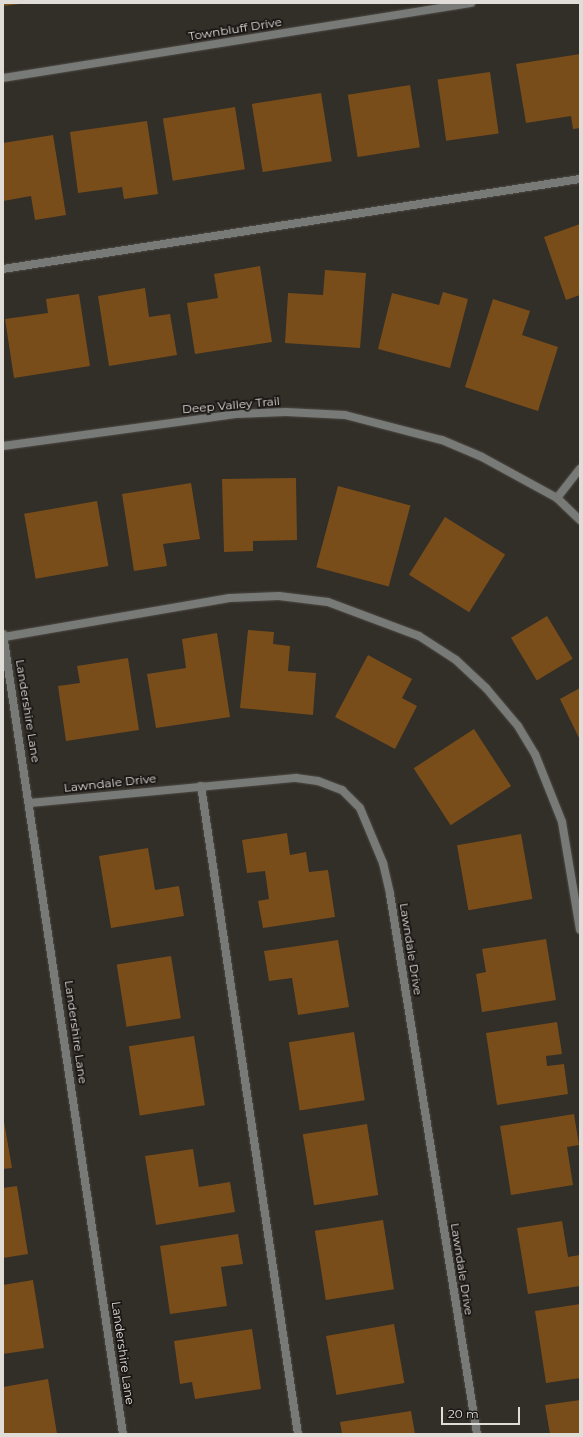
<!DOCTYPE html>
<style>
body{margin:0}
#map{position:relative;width:583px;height:1437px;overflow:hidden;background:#322e28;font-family:Montserrat,sans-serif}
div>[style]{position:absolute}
.building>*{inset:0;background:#794d1a;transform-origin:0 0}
.roads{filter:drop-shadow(0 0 1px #4e4a44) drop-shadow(0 0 1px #4e4a44)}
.lane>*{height:8px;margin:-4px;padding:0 4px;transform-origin:4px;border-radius:4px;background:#777a77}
.street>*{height:8px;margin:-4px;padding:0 4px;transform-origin:4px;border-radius:4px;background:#777a77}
span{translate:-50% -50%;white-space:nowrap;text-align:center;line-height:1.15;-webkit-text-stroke:3.5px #191614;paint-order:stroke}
.street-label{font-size:12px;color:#e0ddd9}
.frame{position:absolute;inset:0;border:4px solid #e0ddd9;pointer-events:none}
.scale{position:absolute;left:441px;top:1407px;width:79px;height:18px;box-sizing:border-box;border:2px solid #e0ddd9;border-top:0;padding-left:5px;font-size:12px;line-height:14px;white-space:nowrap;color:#e0ddd9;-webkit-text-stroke:3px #191614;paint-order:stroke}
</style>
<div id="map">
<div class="building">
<div style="clip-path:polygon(3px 3px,20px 3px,20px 4px,3px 6px)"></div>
<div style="clip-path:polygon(580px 54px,580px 128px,573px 129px,571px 116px,526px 123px,516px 64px)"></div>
<div style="left:490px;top:72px;width:62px;height:53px;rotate:82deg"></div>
<div style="left:410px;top:85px;width:63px;height:63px;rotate:81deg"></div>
<div style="left:321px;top:93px;width:69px;height:70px;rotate:81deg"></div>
<div style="left:235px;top:107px;width:63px;height:73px;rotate:81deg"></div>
<div style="clip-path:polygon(147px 121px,158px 194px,124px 199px,122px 187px,78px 193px,70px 132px)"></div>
<div style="clip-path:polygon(53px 135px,66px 215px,35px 220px,31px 196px,3px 201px,3px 143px)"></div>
<div style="clip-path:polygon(580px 224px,580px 295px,566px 300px,544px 237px)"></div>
<div style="clip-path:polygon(260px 266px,272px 342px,195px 354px,187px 303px,218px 298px,214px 274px)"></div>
<div style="clip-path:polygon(325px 270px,366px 273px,360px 348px,285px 343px,288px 293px,323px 295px)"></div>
<div style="clip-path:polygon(145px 288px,149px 317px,170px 314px,177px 355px,109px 366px,98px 296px)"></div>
<div style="clip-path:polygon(443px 292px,468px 299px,450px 368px,378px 349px,392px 293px,439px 305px)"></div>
<div style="clip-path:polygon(79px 294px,90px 366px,14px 378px,5px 319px,48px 313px,46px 299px)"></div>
<div style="clip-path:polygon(493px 299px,530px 311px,522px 335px,558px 347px,538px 411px,465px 387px)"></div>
<div style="clip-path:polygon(296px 478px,297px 540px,253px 541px,253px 551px,224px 552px,222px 479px)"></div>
<div style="clip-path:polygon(191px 483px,200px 539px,163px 544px,167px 566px,134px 571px,122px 494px)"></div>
<div style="left:338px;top:486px;width:75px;height:84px;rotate:15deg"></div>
<div style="left:97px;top:501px;width:66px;height:74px;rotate:80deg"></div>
<div style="left:445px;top:517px;width:71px;height:68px;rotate:32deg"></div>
<div style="left:547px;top:616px;width:50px;height:42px;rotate:59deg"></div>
<div style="clip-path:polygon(248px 630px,274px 632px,273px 644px,290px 646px,288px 671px,316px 673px,313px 715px,240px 708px)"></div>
<div style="clip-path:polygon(217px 633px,230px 717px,156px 728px,147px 674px,186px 668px,182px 639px)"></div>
<div style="clip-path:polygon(368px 655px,412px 679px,402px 698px,417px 706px,395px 749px,335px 717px)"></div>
<div style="clip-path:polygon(128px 658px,139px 730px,66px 741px,58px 686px,80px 683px,77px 666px)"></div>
<div style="clip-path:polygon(580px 688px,580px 740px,560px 699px)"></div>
<div style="left:474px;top:729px;width:68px;height:72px;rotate:57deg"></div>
<div style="clip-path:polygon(287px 833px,290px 855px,306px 852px,309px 872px,328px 870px,335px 917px,263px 928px,258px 901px,269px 899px,265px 871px,247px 873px,242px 840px)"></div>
<div style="left:521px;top:834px;width:66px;height:65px;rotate:80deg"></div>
<div style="clip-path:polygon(148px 848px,155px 890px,179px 886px,184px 916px,111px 928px,99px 856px)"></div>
<div style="clip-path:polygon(546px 939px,556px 1000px,482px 1012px,476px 974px,486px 972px,482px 949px)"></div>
<div style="clip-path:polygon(338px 940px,349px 1007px,298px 1015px,292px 978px,269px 981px,264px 951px)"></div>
<div style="left:171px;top:956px;width:63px;height:55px;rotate:81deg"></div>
<div style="clip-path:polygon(557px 1022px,562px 1054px,546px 1056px,547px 1066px,564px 1064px,568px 1094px,497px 1105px,486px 1033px)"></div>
<div style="left:354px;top:1032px;width:69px;height:66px;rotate:81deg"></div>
<div style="left:194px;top:1036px;width:70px;height:66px;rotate:81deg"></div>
<div style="clip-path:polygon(574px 1114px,579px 1145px,567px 1147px,573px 1185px,511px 1195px,500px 1126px)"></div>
<div style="clip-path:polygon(3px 1116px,12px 1168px,3px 1169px)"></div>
<div style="left:367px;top:1124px;width:72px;height:65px;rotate:81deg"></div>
<div style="clip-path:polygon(193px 1149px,199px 1187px,230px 1182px,235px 1212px,156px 1225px,145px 1156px)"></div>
<div style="clip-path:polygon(17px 1186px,28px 1254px,3px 1258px,3px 1188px)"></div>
<div style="left:383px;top:1220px;width:70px;height:69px;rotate:81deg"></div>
<div style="clip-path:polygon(562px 1221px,568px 1257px,580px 1255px,580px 1286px,528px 1294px,517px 1228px)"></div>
<div style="clip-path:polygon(238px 1234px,243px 1264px,221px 1267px,227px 1306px,170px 1314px,160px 1246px)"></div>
<div style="clip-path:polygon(33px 1280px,44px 1348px,3px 1354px,3px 1285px)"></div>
<div style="clip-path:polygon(580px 1304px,580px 1378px,546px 1383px,535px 1311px)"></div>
<div style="left:394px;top:1324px;width:60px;height:69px;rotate:80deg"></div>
<div style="clip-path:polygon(252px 1329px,261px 1389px,195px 1399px,192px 1382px,180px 1384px,174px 1341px)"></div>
<div style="clip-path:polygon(48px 1379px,57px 1434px,3px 1434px,3px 1387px)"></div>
<div style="clip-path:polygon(580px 1400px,580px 1434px,550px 1434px,545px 1405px)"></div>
<div style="clip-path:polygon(411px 1411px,415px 1434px,342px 1434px,340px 1422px)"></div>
</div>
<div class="roads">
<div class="lane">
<div style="left:3px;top:269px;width:584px;rotate:-8.87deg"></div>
<div style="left:4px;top:637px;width:229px;rotate:-9.8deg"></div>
<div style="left:230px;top:598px;width:49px;rotate:-2.3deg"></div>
<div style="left:279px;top:596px;width:49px;rotate:7deg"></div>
<div style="left:328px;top:602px;width:97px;rotate:20.5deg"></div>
<div style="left:419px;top:636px;width:44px;rotate:33deg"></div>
<div style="left:456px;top:660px;width:41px;rotate:43deg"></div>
<div style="left:486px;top:688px;width:50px;rotate:49.9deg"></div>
<div style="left:518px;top:726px;width:33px;rotate:59deg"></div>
<div style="left:535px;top:754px;width:73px;rotate:68.3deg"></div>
<div style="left:562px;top:822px;width:109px;rotate:80.5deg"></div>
<div style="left:201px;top:786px;width:655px;rotate:81.49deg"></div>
</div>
<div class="street">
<div style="left:3px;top:78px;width:474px;rotate:-9.1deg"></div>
<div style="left:3px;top:446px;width:235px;rotate:-7.8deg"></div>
<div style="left:236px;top:414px;width:50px;rotate:-2.3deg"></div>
<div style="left:286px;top:412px;width:59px;rotate:2.9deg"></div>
<div style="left:345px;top:415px;width:100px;rotate:14.5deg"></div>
<div style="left:442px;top:440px;width:43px;rotate:23deg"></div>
<div style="left:482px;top:457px;width:85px;rotate:28.7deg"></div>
<div style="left:557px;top:498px;width:32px;rotate:44deg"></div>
<div style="left:557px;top:498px;width:37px;rotate:-52deg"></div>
<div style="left:3px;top:634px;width:809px;rotate:81.47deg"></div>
<div style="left:30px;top:803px;width:267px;rotate:-5.4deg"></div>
<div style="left:296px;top:778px;width:22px;rotate:8deg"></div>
<div style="left:318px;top:781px;width:26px;rotate:21deg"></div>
<div style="left:342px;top:790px;width:25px;rotate:45deg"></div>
<div style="left:360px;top:808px;width:60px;rotate:67.3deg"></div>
<div style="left:383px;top:863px;width:32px;rotate:77deg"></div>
<div style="left:390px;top:894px;width:547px;rotate:80.85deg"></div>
</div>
</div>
<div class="street-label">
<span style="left:235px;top:29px;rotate:-9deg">Townbluff Drive</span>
<span style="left:231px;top:405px;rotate:-5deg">Deep Valley Trail</span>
<span style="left:28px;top:711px;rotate:81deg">Landershire Lane</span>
<span style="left:110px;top:783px;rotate:-6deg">Lawndale Drive</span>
<span style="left:411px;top:949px;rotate:81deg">Lawndale Drive</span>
<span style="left:76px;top:1032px;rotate:82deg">Landershire Lane</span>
<span style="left:462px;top:1269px;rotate:81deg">Lawndale Drive</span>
<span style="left:123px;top:1353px;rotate:82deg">Landershire Lane</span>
</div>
<div class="frame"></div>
<div class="scale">20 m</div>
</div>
